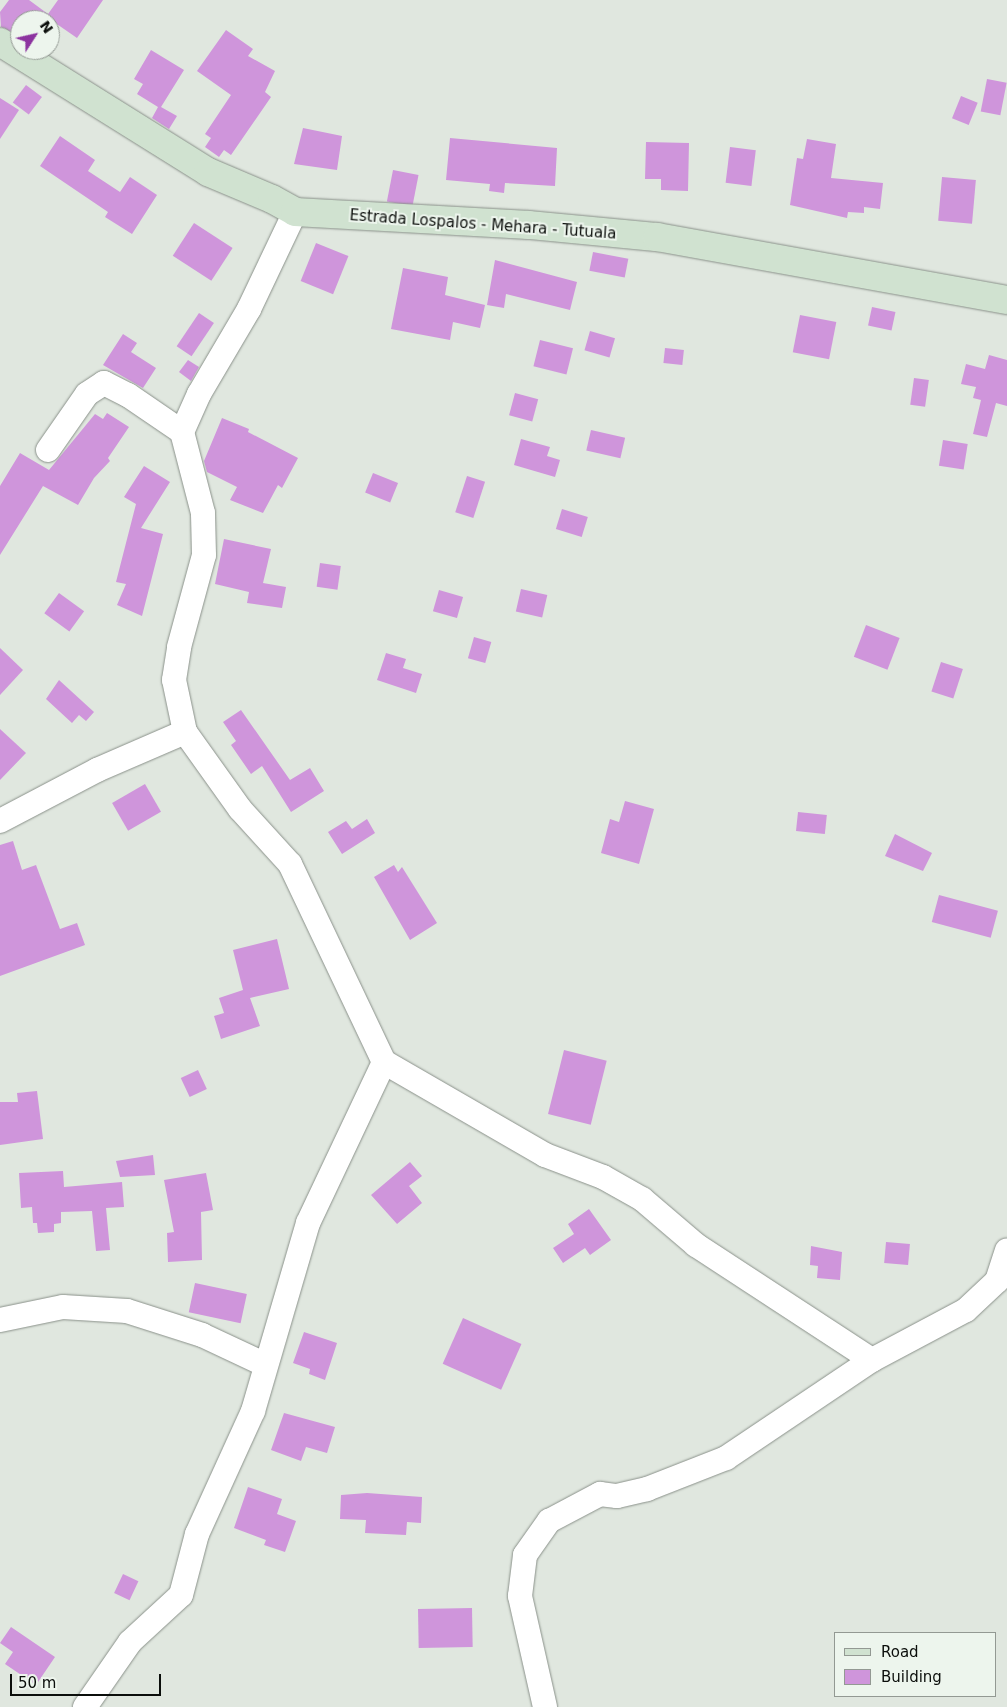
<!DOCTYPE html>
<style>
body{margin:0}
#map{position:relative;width:1007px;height:1707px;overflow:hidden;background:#e0e7df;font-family:"DejaVu Sans",sans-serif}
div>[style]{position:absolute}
.building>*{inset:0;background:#cf95db;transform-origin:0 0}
.roads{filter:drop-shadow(0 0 1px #8a918a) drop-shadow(0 0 1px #8a918a)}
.minor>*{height:24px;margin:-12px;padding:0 12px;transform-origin:12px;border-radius:12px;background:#fff}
.secondary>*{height:28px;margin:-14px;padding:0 14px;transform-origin:14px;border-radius:14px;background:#d0e2d0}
span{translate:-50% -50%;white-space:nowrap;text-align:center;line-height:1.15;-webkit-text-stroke:4px #edf5ed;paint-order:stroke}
.street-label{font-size:15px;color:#0b0e0b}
.legend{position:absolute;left:834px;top:1632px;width:162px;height:65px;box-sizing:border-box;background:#edf5ed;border:1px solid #939993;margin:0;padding:6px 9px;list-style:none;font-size:15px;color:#0b0e0b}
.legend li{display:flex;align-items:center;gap:10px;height:25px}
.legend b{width:25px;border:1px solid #939993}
.north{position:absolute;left:10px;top:10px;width:50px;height:50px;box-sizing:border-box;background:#edf5ed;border:1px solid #939993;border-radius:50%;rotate:55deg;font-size:14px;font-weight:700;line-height:20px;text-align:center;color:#0b0e0b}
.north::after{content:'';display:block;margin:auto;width:18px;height:22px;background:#8c339f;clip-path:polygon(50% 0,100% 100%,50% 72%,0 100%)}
.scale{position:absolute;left:10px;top:1674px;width:151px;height:22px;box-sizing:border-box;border:2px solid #0b0e0b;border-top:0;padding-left:6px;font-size:15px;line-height:18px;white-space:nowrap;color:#0b0e0b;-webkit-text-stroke:4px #edf5ed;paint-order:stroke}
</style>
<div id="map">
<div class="building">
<div style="clip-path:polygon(9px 0,29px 0,48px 14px,58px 0,103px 0,77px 38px,51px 20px,20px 20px,20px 36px,1px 27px,0 12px)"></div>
<div style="clip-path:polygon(226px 30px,253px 49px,248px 56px,275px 71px,265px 92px,271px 97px,231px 155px,224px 150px,219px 157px,205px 147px,211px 138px,205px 134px,231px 95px,197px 71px)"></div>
<div style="clip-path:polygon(151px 50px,184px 70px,161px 107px,177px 116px,169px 129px,152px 118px,158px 107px,137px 94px,143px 84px,134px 79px)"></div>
<div style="left:987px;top:79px;width:20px;height:33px;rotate:11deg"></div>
<div style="left:26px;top:85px;width:20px;height:22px;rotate:37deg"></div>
<div style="left:961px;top:96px;width:18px;height:24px;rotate:22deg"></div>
<div style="clip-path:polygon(0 98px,19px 110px,0 139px)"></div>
<div style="clip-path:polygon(303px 128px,342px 136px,337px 170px,294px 164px)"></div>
<div style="clip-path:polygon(60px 136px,95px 160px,88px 171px,120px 192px,130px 177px,157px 195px,132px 234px,105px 217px,108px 212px,40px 166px)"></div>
<div style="clip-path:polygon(450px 138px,557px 148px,555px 186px,505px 183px,504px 193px,489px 191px,490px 184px,446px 180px)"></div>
<div style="clip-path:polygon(807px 139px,836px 144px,831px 178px,883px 183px,880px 209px,864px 207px,864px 213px,848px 212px,847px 218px,790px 205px,797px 158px,803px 159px)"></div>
<div style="clip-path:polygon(646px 142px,689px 143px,688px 191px,661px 190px,661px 179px,645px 179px)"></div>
<div style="left:730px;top:147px;width:26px;height:36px;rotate:7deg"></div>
<div style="left:393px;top:170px;width:26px;height:32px;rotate:11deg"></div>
<div style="left:942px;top:177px;width:34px;height:44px;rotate:5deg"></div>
<div style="left:194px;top:223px;width:46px;height:39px;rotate:33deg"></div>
<div style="left:316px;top:243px;width:35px;height:41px;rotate:22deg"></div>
<div style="left:593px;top:252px;width:36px;height:19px;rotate:11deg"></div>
<div style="clip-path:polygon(495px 260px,577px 282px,570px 310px,506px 294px,504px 308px,487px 305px)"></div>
<div style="clip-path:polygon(403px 268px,448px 277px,445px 295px,485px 305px,480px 328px,453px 322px,450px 340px,391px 329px)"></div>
<div style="left:872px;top:307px;width:24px;height:19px;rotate:12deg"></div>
<div style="left:199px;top:313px;width:18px;height:40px;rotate:34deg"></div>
<div style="left:800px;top:315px;width:37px;height:38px;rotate:11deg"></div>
<div style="left:590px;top:331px;width:26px;height:20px;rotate:16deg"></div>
<div style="clip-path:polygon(123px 334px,137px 343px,131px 352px,156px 368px,143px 388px,103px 365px)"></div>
<div style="left:540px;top:340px;width:34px;height:27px;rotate:14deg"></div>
<div style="left:665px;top:348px;width:19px;height:15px;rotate:6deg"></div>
<div style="clip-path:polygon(989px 355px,1007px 360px,1007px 406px,996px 403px,987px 437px,973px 434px,981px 400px,973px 398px,976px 387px,961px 384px,966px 364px,985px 369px)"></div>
<div style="clip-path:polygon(188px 360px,199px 367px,191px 381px,179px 372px)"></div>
<div style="left:914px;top:378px;width:15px;height:27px;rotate:8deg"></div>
<div style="left:515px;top:393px;width:24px;height:23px;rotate:15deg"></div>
<div style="clip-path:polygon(107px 413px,129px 427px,108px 458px,110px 461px,94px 478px,78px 505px,43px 486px,0 555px,0 486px,20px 453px,49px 470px,95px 414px,103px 419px)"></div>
<div style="clip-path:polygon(222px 418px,249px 429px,248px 432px,298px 458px,282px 488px,278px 485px,263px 513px,230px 500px,237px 487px,207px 472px,204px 461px)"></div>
<div style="left:591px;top:430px;width:35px;height:21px;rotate:13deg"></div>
<div style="clip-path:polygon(521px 439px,550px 447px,547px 456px,560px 460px,555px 477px,514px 465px)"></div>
<div style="left:943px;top:440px;width:25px;height:26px;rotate:9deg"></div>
<div style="clip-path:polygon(144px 466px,170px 482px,141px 528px,163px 534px,142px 616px,117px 605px,126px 584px,116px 582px,136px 504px,124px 497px)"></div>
<div style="left:373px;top:473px;width:27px;height:21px;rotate:22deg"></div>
<div style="left:467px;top:476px;width:19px;height:38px;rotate:18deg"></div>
<div style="left:562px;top:509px;width:27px;height:21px;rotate:17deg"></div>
<div style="clip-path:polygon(224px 539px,271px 549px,263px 583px,286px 587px,282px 608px,247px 603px,249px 592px,215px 584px)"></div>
<div style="left:320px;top:563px;width:21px;height:24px;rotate:8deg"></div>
<div style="left:521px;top:589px;width:27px;height:23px;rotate:13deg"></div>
<div style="left:439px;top:590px;width:25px;height:22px;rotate:16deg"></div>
<div style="left:59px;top:593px;width:31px;height:25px;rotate:36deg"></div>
<div style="left:866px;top:625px;width:36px;height:34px;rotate:21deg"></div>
<div style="left:474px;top:637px;width:18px;height:22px;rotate:16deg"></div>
<div style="clip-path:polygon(0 648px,23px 670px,0 695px)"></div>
<div style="clip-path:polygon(386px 653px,406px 659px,403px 668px,422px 674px,416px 693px,377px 680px)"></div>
<div style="left:941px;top:662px;width:23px;height:31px;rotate:18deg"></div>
<div style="clip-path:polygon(59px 680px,94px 712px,86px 721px,79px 715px,72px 723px,46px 699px)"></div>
<div style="clip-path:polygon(241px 710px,290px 780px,310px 768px,324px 791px,291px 812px,262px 766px,251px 774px,231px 745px,236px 741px,223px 722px)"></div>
<div style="clip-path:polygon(0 729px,26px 753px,0 780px)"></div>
<div style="left:145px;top:784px;width:32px;height:38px;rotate:60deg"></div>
<div style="clip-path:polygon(625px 801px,654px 809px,639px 864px,601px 853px,610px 819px,619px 822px)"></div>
<div style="left:798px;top:812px;width:29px;height:19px;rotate:6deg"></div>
<div style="clip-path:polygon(367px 819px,375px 833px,342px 854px,328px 832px,346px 821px,352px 829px)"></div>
<div style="clip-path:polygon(895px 834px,932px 853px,923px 871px,885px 856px)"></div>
<div style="clip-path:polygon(13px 841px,22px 870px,36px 865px,60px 929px,77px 923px,85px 945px,0 976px,0 845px)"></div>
<div style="clip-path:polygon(394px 865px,398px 872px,402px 867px,437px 923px,410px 940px,374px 877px)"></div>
<div style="left:939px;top:895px;width:61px;height:28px;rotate:15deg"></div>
<div style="clip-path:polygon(277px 939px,289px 989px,250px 998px,260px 1026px,221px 1039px,214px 1016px,224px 1013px,219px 998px,243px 990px,233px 950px)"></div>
<div style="left:564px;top:1050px;width:44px;height:66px;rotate:14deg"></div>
<div style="left:198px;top:1070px;width:21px;height:19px;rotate:65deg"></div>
<div style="clip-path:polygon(37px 1091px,43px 1139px,0 1145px,0 1102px,18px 1102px,17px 1093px)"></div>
<div style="clip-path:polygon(153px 1155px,155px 1175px,120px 1177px,116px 1161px)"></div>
<div style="clip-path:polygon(410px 1162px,422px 1176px,409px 1186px,422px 1203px,397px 1224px,371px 1195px)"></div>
<div style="clip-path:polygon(63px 1171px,64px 1187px,122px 1182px,124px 1207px,106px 1208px,110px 1250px,96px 1251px,92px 1211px,61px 1212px,61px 1223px,54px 1224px,54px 1232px,38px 1233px,37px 1223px,33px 1223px,32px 1207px,21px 1208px,19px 1173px)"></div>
<div style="clip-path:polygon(206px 1173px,213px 1210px,201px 1212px,202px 1260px,168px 1262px,167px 1233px,174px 1232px,164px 1180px)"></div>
<div style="clip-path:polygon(589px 1209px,611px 1240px,590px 1255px,585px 1248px,563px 1263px,553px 1248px,574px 1234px,568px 1224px)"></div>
<div style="left:886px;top:1242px;width:24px;height:21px;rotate:5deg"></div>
<div style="clip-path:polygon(811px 1246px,842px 1252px,840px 1280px,817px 1278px,818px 1266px,810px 1265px)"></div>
<div style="left:195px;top:1283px;width:53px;height:30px;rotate:12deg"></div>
<div style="left:463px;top:1318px;width:64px;height:50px;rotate:24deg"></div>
<div style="clip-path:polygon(304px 1332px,337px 1343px,325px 1380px,309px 1374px,310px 1369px,293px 1363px)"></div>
<div style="clip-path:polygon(284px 1413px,335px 1427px,327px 1453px,306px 1447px,301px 1461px,271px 1450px)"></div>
<div style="clip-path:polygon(248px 1487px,282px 1499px,277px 1514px,296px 1521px,285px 1552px,264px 1545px,266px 1540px,234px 1528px)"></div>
<div style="clip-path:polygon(367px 1493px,422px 1497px,421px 1523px,407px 1522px,406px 1535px,365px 1533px,366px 1520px,340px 1519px,341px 1495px)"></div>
<div style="left:123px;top:1574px;width:17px;height:21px;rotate:25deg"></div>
<div style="left:472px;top:1608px;width:39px;height:54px;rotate:89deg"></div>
<div style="clip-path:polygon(11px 1627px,55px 1657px,36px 1685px,5px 1664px,13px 1652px,0 1643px)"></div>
</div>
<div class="roads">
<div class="minor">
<div style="left:48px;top:450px;width:68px;rotate:-55.1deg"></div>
<div style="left:87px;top:394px;width:20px;rotate:-33deg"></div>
<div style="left:104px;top:383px;width:27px;rotate:27deg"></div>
<div style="left:128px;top:395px;width:65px;rotate:34.4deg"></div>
<div style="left:182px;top:432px;width:42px;rotate:-65.9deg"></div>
<div style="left:199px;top:394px;width:99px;rotate:-59.5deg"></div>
<div style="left:249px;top:309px;width:107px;rotate:-64.6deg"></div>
<div style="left:0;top:821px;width:110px;rotate:-27.7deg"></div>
<div style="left:97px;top:770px;width:96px;rotate:-23.4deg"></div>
<div style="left:384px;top:1062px;width:186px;rotate:30deg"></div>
<div style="left:545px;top:1155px;width:62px;rotate:20.8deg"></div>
<div style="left:603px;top:1177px;width:45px;rotate:29.4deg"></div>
<div style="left:642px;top:1199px;width:71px;rotate:40.4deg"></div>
<div style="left:696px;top:1245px;width:210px;rotate:33.2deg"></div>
<div style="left:0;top:1320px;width:64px;rotate:-11.7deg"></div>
<div style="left:63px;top:1307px;width:64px;rotate:3.6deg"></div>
<div style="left:127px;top:1311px;width:79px;rotate:17.7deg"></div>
<div style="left:202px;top:1335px;width:68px;rotate:25.1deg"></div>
<div style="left:85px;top:1707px;width:79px;rotate:-55.3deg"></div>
<div style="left:130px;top:1642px;width:69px;rotate:-42.7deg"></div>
<div style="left:181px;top:1595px;width:63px;rotate:-75.3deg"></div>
<div style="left:197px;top:1534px;width:135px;rotate:-65.5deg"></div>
<div style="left:253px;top:1411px;width:196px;rotate:-73.7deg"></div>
<div style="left:308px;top:1223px;width:178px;rotate:-64.7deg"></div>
<div style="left:384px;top:1062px;width:219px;rotate:-115.4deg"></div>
<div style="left:290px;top:864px;width:74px;rotate:-132.3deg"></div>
<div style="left:240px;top:809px;width:95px;rotate:-125.5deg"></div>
<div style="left:185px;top:732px;width:53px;rotate:-101.9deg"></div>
<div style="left:174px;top:680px;width:33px;rotate:-81deg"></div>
<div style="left:179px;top:647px;width:95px;rotate:-74.8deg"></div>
<div style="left:204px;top:555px;width:42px;rotate:-91.4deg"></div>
<div style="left:203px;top:513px;width:84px;rotate:-104.5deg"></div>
<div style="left:545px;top:1707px;width:114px;rotate:-102.7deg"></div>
<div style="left:520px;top:1596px;width:41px;rotate:-83deg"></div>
<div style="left:525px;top:1555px;width:42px;rotate:-54.8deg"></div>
<div style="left:549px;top:1521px;width:58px;rotate:-27.9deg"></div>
<div style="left:600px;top:1494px;width:17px;rotate:7deg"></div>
<div style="left:617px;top:1496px;width:31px;rotate:-13deg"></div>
<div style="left:647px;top:1489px;width:85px;rotate:-21.4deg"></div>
<div style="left:726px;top:1458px;width:176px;rotate:-33.9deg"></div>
<div style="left:872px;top:1360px;width:106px;rotate:-28deg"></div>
<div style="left:966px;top:1310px;width:42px;rotate:-43.1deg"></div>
<div style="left:997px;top:1281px;width:32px;rotate:-72deg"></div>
</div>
<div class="secondary">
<div style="left:0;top:42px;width:245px;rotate:32deg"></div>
<div style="left:208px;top:172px;width:69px;rotate:22.9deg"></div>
<div style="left:272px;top:199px;width:26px;rotate:29deg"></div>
<div style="left:295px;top:212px;width:234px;rotate:3.2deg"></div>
<div style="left:529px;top:225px;width:129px;rotate:5.4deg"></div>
<div style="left:657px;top:237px;width:356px;rotate:10.2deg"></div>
</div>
</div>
<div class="street-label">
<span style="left:483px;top:225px;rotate:4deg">Estrada Lospalos - Mehara - Tutuala</span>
</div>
<ul class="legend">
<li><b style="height:6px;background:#d0e2d0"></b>Road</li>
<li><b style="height:14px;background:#cf95db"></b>Building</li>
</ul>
<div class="north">N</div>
<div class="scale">50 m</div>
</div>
